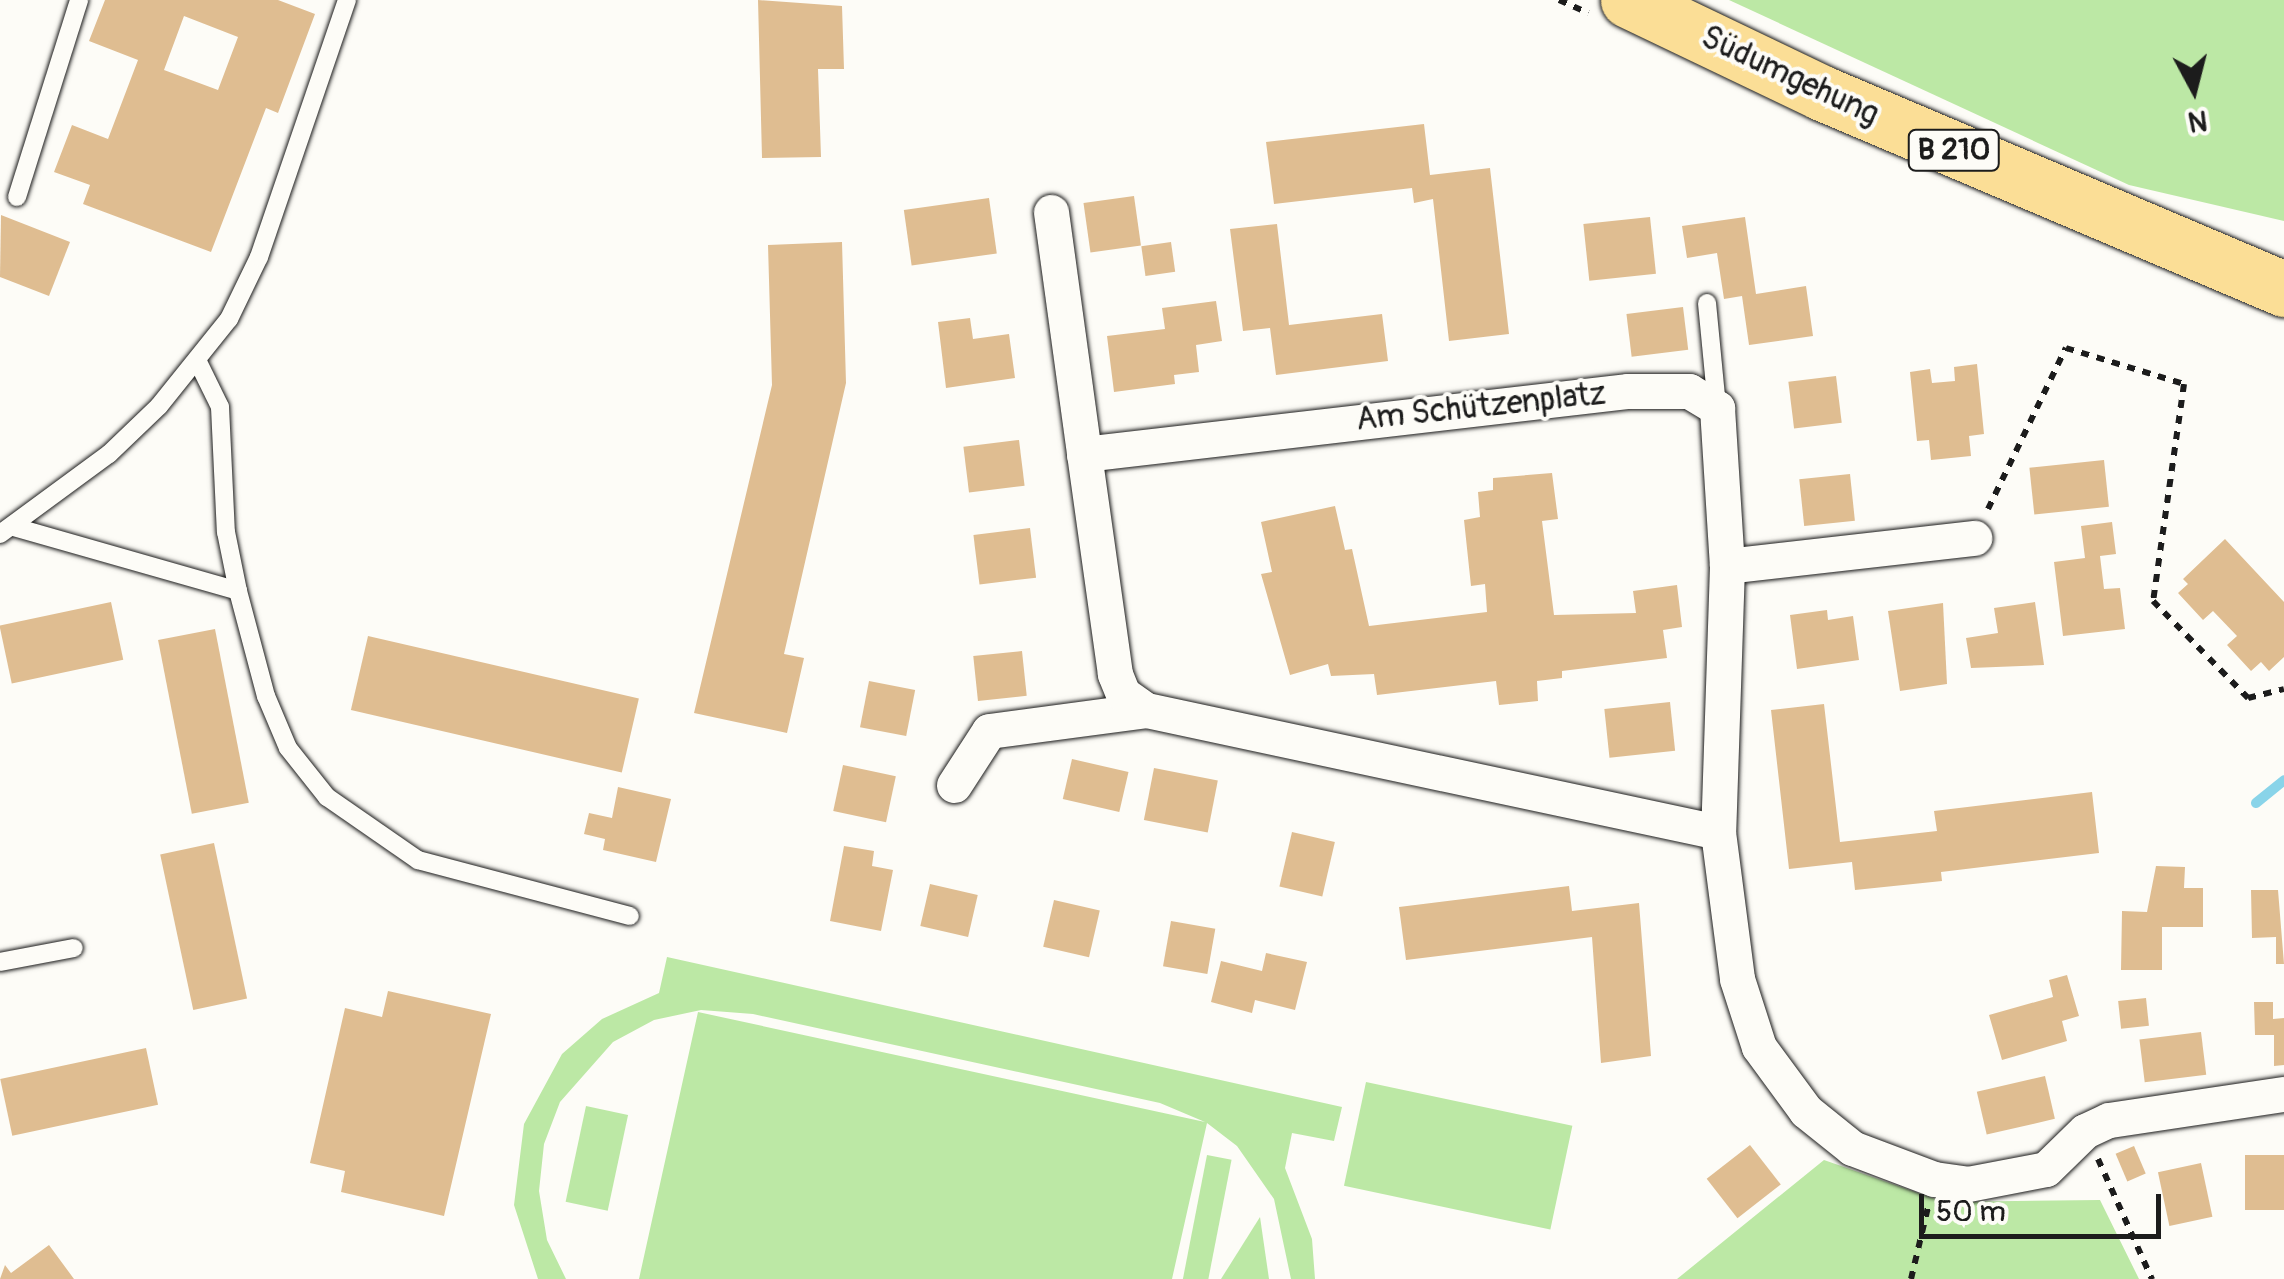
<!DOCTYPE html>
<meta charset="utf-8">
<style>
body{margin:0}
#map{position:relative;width:2284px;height:1279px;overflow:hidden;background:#fdfcf7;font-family:Pangolin,sans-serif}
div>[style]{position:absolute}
.green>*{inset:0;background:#bce8a5;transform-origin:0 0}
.stream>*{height:10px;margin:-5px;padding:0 5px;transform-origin:5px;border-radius:5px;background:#89d4e9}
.building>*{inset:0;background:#dfbd91;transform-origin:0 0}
.path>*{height:6px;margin-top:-3px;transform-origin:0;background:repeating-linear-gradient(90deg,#1c1c1c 0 8px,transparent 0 16px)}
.roads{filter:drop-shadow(0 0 2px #1c1c1c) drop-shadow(0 0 2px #1c1c1c)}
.lane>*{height:18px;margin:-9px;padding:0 9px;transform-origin:9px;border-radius:9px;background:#fdfcf7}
.street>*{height:35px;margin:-17.5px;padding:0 17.5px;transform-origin:17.5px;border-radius:17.5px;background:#fdfcf7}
.primary>*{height:55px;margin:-27.5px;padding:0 27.5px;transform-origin:27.5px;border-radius:27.5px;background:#fbde96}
span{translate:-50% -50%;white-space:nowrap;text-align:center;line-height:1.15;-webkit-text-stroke:8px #fdfcf7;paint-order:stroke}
.shield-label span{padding:2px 8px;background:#fdfcf7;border:2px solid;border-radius:8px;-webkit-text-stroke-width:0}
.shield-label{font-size:30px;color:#1c1c1c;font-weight:700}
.street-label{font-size:32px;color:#1c1c1c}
.north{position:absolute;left:2144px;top:40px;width:100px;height:100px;-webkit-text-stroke:8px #fdfcf7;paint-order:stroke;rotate:173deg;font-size:28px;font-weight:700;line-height:40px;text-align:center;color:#1c1c1c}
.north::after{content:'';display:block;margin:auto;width:35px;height:45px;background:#1c1c1c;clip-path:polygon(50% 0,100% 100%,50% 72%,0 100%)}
.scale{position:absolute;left:1919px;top:1194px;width:242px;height:45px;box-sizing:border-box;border:5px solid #1c1c1c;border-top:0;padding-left:12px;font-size:30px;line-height:35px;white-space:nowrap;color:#1c1c1c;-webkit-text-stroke:8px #fdfcf7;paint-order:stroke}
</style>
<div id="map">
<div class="green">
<div style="clip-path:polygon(1729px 0,2284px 0,2284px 221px,2129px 185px)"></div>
<div style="clip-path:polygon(667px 957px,1342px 1107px,1334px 1141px,1292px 1133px,1285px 1168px,1312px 1239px,1315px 1279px,1291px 1279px,1274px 1199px,1237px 1146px,1207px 1123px,1172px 1279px,639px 1279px,698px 1012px,1205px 1122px,1160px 1103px,753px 1014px,701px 1010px,654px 1020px,613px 1042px,560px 1102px,544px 1144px,539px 1191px,547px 1240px,566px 1279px,538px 1279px,514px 1205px,524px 1124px,562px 1054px,602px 1019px,659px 993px)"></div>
<div style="left:1366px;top:1082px;width:211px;height:106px;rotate:12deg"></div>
<div style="left:586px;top:1106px;width:43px;height:98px;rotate:12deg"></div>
<div style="left:1207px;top:1155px;width:25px;height:127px;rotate:11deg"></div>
<div style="clip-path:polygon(1824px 1160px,1944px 1202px,2100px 1200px,2139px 1279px,1677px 1279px)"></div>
<div style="clip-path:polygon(1260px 1217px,1269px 1279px,1221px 1279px)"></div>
</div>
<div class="stream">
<div style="left:2256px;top:803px;width:36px;rotate:-39deg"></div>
</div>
<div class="building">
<div style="clip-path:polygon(evenodd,105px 0,278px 0,315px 14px,278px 113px,266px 108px,211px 252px,83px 204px,90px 185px,54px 172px,72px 125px,108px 139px,138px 60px,89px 41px,105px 0,184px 16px,238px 37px,218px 90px,164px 70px,184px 16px)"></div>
<div style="clip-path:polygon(758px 0,842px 6px,844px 69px,818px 69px,821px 157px,762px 158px)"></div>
<div style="clip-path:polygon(1424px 124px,1430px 175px,1490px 168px,1509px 334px,1449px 341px,1433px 199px,1414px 203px,1412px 188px,1274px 204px,1266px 142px)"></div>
<div style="left:1134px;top:196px;width:50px;height:51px;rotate:82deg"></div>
<div style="left:989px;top:198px;width:56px;height:86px;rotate:82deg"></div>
<div style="clip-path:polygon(1px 215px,70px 242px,49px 296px,0 277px)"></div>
<div style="left:1650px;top:217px;width:57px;height:67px;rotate:84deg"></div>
<div style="clip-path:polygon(1745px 217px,1756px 294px,1806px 286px,1813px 336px,1749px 345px,1742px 296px,1724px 299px,1717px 253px,1687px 258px,1682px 226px)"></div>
<div style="clip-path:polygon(1277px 224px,1289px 325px,1382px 314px,1388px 361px,1276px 375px,1270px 328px,1243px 331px,1230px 229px)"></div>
<div style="clip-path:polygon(842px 242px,846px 383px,784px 654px,804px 658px,787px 733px,694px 713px,772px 385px,768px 245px)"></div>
<div style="left:1171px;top:242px;width:30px;height:30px;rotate:82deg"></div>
<div style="clip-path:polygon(1216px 301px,1222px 341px,1196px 345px,1199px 372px,1174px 375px,1175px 384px,1114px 392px,1107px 336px,1165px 329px,1162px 308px)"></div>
<div style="left:1683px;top:307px;width:43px;height:57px;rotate:83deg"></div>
<div style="clip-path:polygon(970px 318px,973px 339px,1009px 334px,1015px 378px,946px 388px,938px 322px)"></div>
<div style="clip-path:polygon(1977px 364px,1984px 434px,1969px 436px,1971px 456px,1931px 460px,1929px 440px,1917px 441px,1910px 372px,1930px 369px,1932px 383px,1955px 381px,1954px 367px)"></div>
<div style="left:1836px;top:376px;width:47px;height:48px;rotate:83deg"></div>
<div style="left:1019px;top:440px;width:46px;height:56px;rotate:83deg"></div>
<div style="left:2104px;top:460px;width:47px;height:75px;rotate:84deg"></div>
<div style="clip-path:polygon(1552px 473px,1558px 519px,1542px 521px,1554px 615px,1636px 613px,1633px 591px,1677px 585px,1682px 627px,1663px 630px,1667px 658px,1562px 671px,1562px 678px,1537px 681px,1538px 701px,1499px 705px,1496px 681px,1377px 695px,1374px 674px,1331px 676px,1328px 664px,1290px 675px,1261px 574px,1272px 572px,1261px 522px,1335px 506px,1345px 550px,1352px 549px,1369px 626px,1487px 612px,1485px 584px,1471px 586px,1464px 520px,1480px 517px,1478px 492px,1493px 490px,1493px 478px)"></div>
<div style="left:1850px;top:474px;width:47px;height:51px;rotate:84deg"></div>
<div style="clip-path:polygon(2112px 522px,2116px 554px,2100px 556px,2104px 589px,2120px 588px,2125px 629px,2063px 636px,2054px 562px,2085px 558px,2081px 526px)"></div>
<div style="left:1030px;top:528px;width:50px;height:57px;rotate:83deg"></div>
<div style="clip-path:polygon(2225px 539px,2284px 602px,2284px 657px,2269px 671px,2261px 662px,2251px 671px,2227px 645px,2237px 636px,2213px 611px,2203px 620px,2178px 593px,2188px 584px,2183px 579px)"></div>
<div style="left:111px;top:602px;width:59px;height:114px;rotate:78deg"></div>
<div style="clip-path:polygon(2035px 602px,2044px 665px,1971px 668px,1966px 638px,1998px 633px,1994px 608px)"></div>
<div style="clip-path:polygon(1943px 603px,1947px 684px,1900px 691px,1888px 611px)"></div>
<div style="clip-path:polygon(1827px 610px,1828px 620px,1853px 616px,1859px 660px,1797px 669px,1790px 615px)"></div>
<div style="left:215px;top:629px;width:177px;height:58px;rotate:79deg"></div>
<div style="left:368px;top:636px;width:278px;height:76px;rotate:13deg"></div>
<div style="left:1022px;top:651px;width:45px;height:49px;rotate:84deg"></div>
<div style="left:869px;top:681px;width:47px;height:47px;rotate:11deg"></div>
<div style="left:1670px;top:702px;width:49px;height:66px;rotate:84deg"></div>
<div style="clip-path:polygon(1824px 704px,1840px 842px,1937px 831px,1934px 811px,2092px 792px,2099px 853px,1941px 872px,1942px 881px,1855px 890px,1852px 862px,1789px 869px,1771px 710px)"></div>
<div style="left:1072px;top:759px;width:58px;height:41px;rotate:13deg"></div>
<div style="left:843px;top:765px;width:54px;height:47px;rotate:12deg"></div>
<div style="left:1154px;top:768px;width:65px;height:53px;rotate:11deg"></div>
<div style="clip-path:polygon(618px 787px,671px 799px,656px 862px,603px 850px,605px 839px,584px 834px,589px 813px,612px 818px)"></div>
<div style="left:1292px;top:832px;width:44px;height:56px;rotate:13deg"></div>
<div style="left:214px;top:843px;width:159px;height:55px;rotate:78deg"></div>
<div style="clip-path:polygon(844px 846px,874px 851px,872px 866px,893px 870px,881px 931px,830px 921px)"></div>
<div style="clip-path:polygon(2156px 866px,2185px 867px,2184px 888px,2203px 888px,2203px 927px,2162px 927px,2162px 970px,2121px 970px,2122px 911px,2147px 912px)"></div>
<div style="left:930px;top:884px;width:49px;height:43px;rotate:13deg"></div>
<div style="clip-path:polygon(1569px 886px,1572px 911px,1639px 903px,1651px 1056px,1601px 1063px,1592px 937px,1406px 960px,1399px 907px)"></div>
<div style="clip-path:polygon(2251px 890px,2278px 890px,2284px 964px,2276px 964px,2276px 937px,2252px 938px)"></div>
<div style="left:1054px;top:900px;width:47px;height:48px;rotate:13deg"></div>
<div style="left:1171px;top:921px;width:45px;height:46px;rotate:10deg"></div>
<div style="clip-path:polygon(1266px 953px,1307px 962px,1295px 1010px,1255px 1000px,1252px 1013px,1211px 1002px,1221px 961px,1262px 971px)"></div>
<div style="clip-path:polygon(2067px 975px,2079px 1016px,2062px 1021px,2067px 1041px,2002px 1060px,1989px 1015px,2053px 997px,2049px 980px)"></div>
<div style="clip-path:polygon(388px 991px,491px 1014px,444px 1216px,341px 1192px,345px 1171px,310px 1163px,345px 1008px,382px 1017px)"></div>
<div style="left:2146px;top:998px;width:28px;height:28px;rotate:84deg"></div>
<div style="clip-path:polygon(2254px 1002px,2273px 1002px,2273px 1019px,2284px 1018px,2284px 1065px,2274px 1066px,2274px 1035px,2255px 1035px)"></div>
<div style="left:2201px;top:1032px;width:43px;height:62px;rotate:83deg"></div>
<div style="left:146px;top:1048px;width:58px;height:149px;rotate:78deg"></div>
<div style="left:2045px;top:1076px;width:44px;height:70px;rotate:77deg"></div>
<div style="left:1750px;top:1145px;width:50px;height:55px;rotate:52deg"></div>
<div style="left:2134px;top:1146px;width:30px;height:20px;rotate:67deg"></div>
<div style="left:2284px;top:1155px;width:55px;height:39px;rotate:90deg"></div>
<div style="left:2201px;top:1163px;width:55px;height:44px;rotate:78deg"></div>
<div style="clip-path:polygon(49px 1245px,74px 1279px,0 1279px,5px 1265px,11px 1273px)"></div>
</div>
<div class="path">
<div style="left:1559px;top:0;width:32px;rotate:24deg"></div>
<div style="left:1988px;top:509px;width:179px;rotate:-64.2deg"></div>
<div style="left:2066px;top:348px;width:123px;rotate:17deg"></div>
<div style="left:2184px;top:384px;width:219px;rotate:98.1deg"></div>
<div style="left:2153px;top:601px;width:136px;rotate:45.6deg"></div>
<div style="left:2248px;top:698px;width:37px;rotate:-14deg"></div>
<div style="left:2098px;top:1159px;width:132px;rotate:65.8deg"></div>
<div style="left:1911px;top:1279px;width:74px;rotate:-76.7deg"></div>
</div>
<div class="roads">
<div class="lane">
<div style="left:17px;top:197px;width:207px;rotate:-72.5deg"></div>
<div style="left:1707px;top:303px;width:104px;rotate:84.5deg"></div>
<div style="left:198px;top:362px;width:50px;rotate:63.9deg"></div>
<div style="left:220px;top:407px;width:125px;rotate:87.3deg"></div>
<div style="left:226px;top:532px;width:60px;rotate:78.5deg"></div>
<div style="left:238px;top:591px;width:109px;rotate:75.1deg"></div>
<div style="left:266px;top:696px;width:56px;rotate:67.1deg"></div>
<div style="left:288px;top:748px;width:63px;rotate:51.5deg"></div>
<div style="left:327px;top:797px;width:111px;rotate:34.7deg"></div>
<div style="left:418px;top:860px;width:219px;rotate:14.8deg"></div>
<div style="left:14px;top:527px;width:233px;rotate:15.9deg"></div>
<div style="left:0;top:534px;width:135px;rotate:-36.3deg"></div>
<div style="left:109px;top:454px;width:69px;rotate:-43.8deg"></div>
<div style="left:159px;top:406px;width:112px;rotate:-51.2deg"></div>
<div style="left:229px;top:319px;width:69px;rotate:-64.2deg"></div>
<div style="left:259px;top:257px;width:272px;rotate:-71.1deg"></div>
<div style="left:0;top:962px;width:75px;rotate:-10.7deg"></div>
</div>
<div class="street">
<div style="left:1051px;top:212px;width:244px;rotate:82.2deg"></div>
<div style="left:1727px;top:566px;width:249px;rotate:-6.5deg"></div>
<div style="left:954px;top:785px;width:64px;rotate:-57.1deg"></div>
<div style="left:989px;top:731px;width:158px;rotate:-7.6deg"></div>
<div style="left:1718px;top:832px;width:585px;rotate:-167.96deg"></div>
<div style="left:1146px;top:710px;width:28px;rotate:-145deg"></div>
<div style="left:1123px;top:694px;width:22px;rotate:-112deg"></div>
<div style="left:1115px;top:674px;width:222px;rotate:-98deg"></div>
<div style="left:1084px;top:454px;width:548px;rotate:-6.61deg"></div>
<div style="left:1628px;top:391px;width:61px"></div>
<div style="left:1689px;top:391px;width:33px;rotate:31deg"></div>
<div style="left:1717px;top:408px;width:158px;rotate:86.4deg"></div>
<div style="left:1727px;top:566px;width:266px;rotate:91.9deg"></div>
<div style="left:1718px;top:832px;width:148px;rotate:82.6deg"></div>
<div style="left:1737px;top:979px;width:71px;rotate:72.1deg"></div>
<div style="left:1759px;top:1047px;width:79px;rotate:53.7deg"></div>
<div style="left:1806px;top:1111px;width:59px;rotate:38.8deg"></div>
<div style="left:1852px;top:1148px;width:88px;rotate:20.7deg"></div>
<div style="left:1934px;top:1179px;width:34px;rotate:8deg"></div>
<div style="left:1968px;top:1184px;width:79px;rotate:-10.9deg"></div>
<div style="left:2046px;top:1169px;width:54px;rotate:-44.3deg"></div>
<div style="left:2085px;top:1131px;width:26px;rotate:-25deg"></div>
<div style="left:2109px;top:1120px;width:177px;rotate:-8.5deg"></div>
</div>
<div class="primary">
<div style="left:1628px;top:0;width:215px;rotate:25.6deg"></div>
<div style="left:1822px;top:93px;width:502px;rotate:22.99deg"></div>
</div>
</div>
<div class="shield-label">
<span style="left:1954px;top:150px">B 210</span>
</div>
<div class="street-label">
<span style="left:1790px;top:76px;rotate:25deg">Südumgehung</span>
<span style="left:1481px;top:407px;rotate:-6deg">Am Schützenplatz</span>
</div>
<div class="north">N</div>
<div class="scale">50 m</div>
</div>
